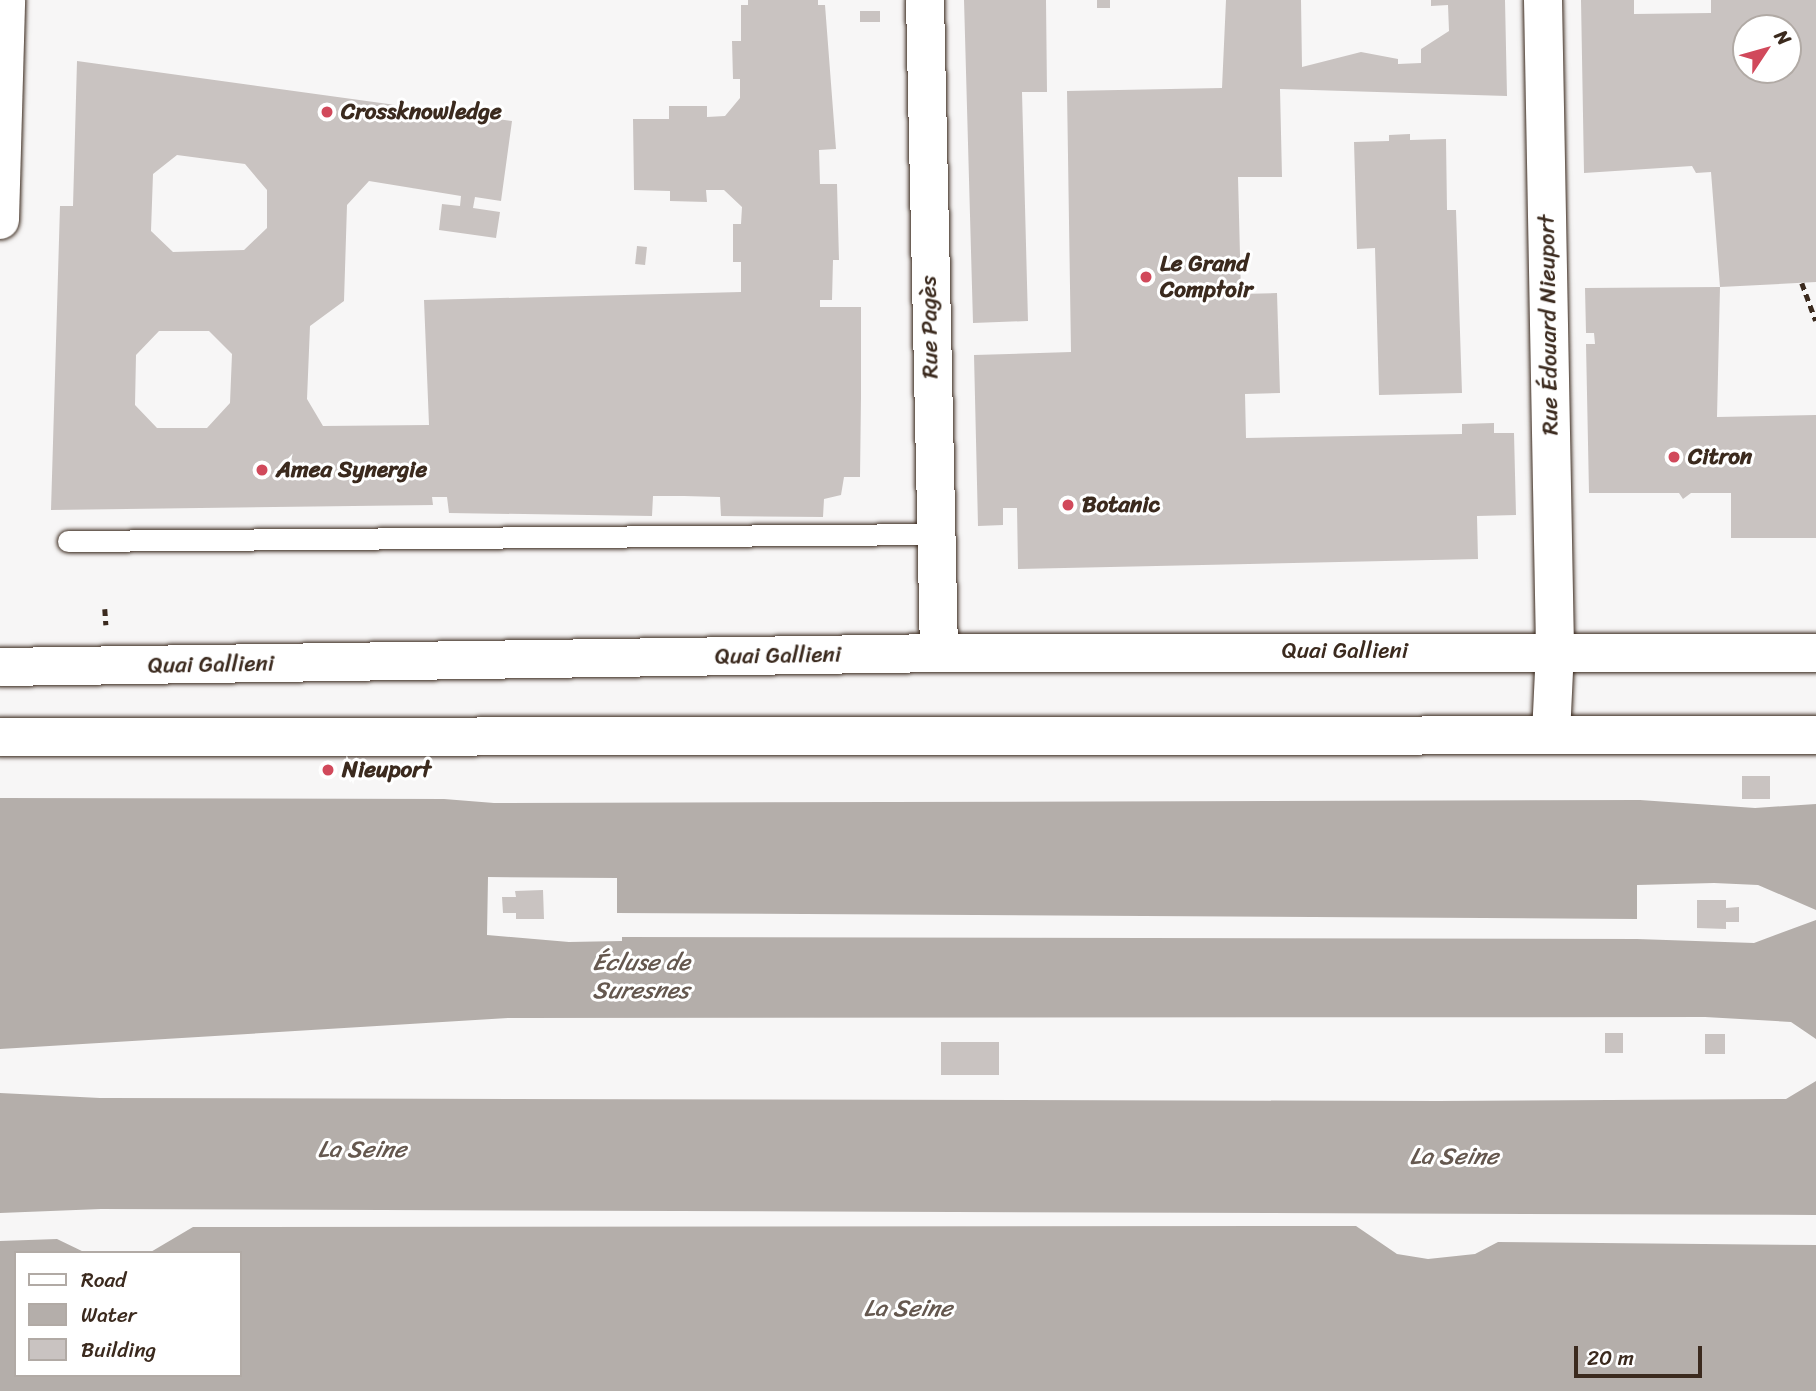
<!DOCTYPE html>
<meta charset="utf-8">
<style>
body{margin:0}
#map{position:relative;width:1816px;height:1391px;overflow:hidden;background:#f7f6f6;font-family:Sriracha,sans-serif}
div>[style]{position:absolute}
.water>*{inset:0;background:#b4aeaa}
.building>*{inset:0;background:#c9c3c1;transform-origin:0 0}
.path>*{height:4.5px;margin-top:-2.25px;transform-origin:0;background:repeating-linear-gradient(90deg,#3b2a1e 0 7px,transparent 0 12px)}
.roads{filter:drop-shadow(0 0 2px #3b2a1e) drop-shadow(0 0 2px #3b2a1e)}
.service>*{height:21px;margin:-10.5px;padding:0 10.5px;transform-origin:10.5px;border-radius:10.5px;background:#fff}
.minor>*{height:38px;margin:-19px;padding:0 19px;transform-origin:19px;border-radius:19px;background:#fff}
.primary>*{height:38px;margin:-19px;padding:0 19px;transform-origin:19px;border-radius:19px;background:#fff}
.dots>*{width:19px;height:19px;translate:-50% -50%;box-sizing:border-box;border:4px solid #fff;border-radius:50%}
span{translate:-50% -50%;white-space:nowrap;text-align:center;line-height:1.15;-webkit-text-stroke:6px #fff;paint-order:stroke}
.poi-label{font-size:23px;color:#3b2a1e;font-weight:700}
.left{translate:0 -50%;text-align:left}
.street-label{font-size:23px;color:#3b2a1e}
.water-label{font-size:24px;color:#65584f;font-style:italic}
.legend{position:absolute;left:14px;top:1251px;width:228px;height:126px;box-sizing:border-box;background:#fff;border:2px solid #b1aaa5;margin:0;padding:9px 12px;list-style:none;font-size:21px;color:#3b2a1e}
.legend li{display:flex;align-items:center;gap:14px;height:35px}
.legend b{width:35px;border:2px solid #b1aaa5}
.north{position:absolute;left:1732px;top:14px;width:70px;height:70px;box-sizing:border-box;background:#fff;border:2px solid #b1aaa5;border-radius:50%;rotate:54deg;font-size:19px;font-weight:700;line-height:28px;text-align:center;color:#3b2a1e}
.north::after{content:'';display:block;margin:auto;width:24px;height:32px;background:#d1495b;clip-path:polygon(50% 0,100% 100%,50% 72%,0 100%)}
.scale{position:absolute;left:1574px;top:1346px;width:128px;height:32px;box-sizing:border-box;border:4px solid #3b2a1e;border-top:0;padding-left:9px;font-size:21px;line-height:24px;white-space:nowrap;color:#3b2a1e;-webkit-text-stroke:5px #fff;paint-order:stroke}
</style>
<div id="map">
<div class="water">
<div style="clip-path:polygon(0 798px,444px 799px,494px 803px,1640px 800px,1755px 808px,1816px 804px,1816px 910px,1758px 885px,1714px 883px,1637px 885px,1637px 919px,617px 913px,617px 878px,488px 877px,487px 935px,569px 942px,622px 941px,622px 937px,1637px 939px,1754px 943px,1816px 920px,1816px 1039px,1791px 1022px,1705px 1017px,508px 1018px,0 1049px)"></div>
<div style="clip-path:polygon(1816px 1081px,1816px 1215px,101px 1209px,0 1213px,0 1093px,100px 1098px,1438px 1101px,1786px 1099px)"></div>
<div style="clip-path:polygon(1356px 1226px,1397px 1254px,1428px 1259px,1475px 1254px,1498px 1242px,1816px 1245px,1816px 1391px,0 1391px,0 1241px,57px 1239px,86px 1253px,16px 1253px,16px 1375px,240px 1375px,240px 1253px,149px 1253px,193px 1227px)"></div>
</div>
<div class="building">
<div style="clip-path:polygon(evenodd,748px 0,818px 0,818px 5px,825px 5px,836px 149px,819px 150px,820px 184px,837px 184px,839px 260px,833px 260px,832px 300px,820px 300px,820px 307px,861px 307px,861px 397px,860px 477px,844px 477px,841px 495px,824px 499px,823px 517px,721px 516px,720px 497px,684px 496px,653px 496px,652px 516px,449px 513px,447px 497px,432px 497px,433px 505px,51px 510px,60px 206px,73px 206px,77px 61px,512px 121px,501px 201px,475px 197px,473px 208px,500px 212px,496px 238px,439px 230px,442px 204px,460px 206px,461px 196px,369px 181px,347px 205px,344px 301px,310px 326px,307px 399px,323px 426px,429px 425px,424px 300px,741px 292px,741px 262px,733px 262px,733px 224px,741px 224px,742px 207px,724px 190px,706px 190px,707px 202px,670px 201px,670px 191px,634px 190px,633px 119px,669px 119px,669px 106px,707px 106px,707px 117px,725px 116px,740px 98px,740px 79px,733px 79px,732px 41px,741px 41px,741px 5px,748px 5px,748px 0,177px 155px,245px 164px,267px 190px,267px 228px,244px 250px,173px 252px,151px 231px,153px 174px,177px 155px,748px 0,159px 331px,209px 331px,232px 354px,230px 403px,207px 428px,157px 428px,135px 405px,136px 355px,159px 331px)"></div>
<div style="clip-path:polygon(964px 0,1046px 0,1047px 92px,1022px 92px,1028px 321px,973px 323px)"></div>
<div style="left:1097px;top:0;width:13px;height:8px"></div>
<div style="clip-path:polygon(1226px 0,1301px 0,1302px 67px,1361px 52px,1398px 59px,1398px 64px,1421px 63px,1421px 49px,1449px 31px,1448px 5px,1431px 6px,1431px 0,1505px 0,1507px 96px,1280px 89px,1282px 177px,1238px 177px,1241px 294px,1277px 293px,1280px 393px,1245px 394px,1246px 438px,1462px 434px,1462px 424px,1494px 423px,1494px 433px,1514px 433px,1516px 515px,1477px 516px,1478px 559px,1018px 569px,1017px 508px,1003px 508px,1003px 525px,978px 526px,974px 355px,1071px 352px,1067px 91px,1222px 88px)"></div>
<div style="clip-path:polygon(evenodd,1581px 0,1634px 0,1634px 14px,1711px 13px,1711px 0,1816px 0,1816px 282px,1720px 287px,1711px 172px,1696px 173px,1692px 166px,1584px 173px,1581px 0,1746px 28px,1788px 28px,1788px 70px,1746px 70px,1746px 28px)"></div>
<div style="left:860px;top:11px;width:20px;height:11px"></div>
<div style="clip-path:polygon(1410px 134px,1410px 140px,1446px 139px,1447px 210px,1456px 210px,1462px 393px,1379px 395px,1375px 248px,1357px 249px,1354px 142px,1389px 141px,1389px 135px)"></div>
<div style="left:637px;top:246px;width:10px;height:18px;rotate:6deg"></div>
<div style="clip-path:polygon(1720px 287px,1717px 417px,1816px 415px,1816px 538px,1731px 538px,1731px 493px,1691px 493px,1683px 499px,1679px 493px,1589px 493px,1586px 344px,1595px 344px,1594px 333px,1586px 333px,1585px 288px)"></div>
<div style="left:1742px;top:776px;width:28px;height:23px"></div>
<div style="clip-path:polygon(543px 890px,544px 919px,516px 919px,516px 913px,503px 913px,502px 897px,516px 897px,515px 891px)"></div>
<div style="clip-path:polygon(1697px 900px,1726px 900px,1726px 908px,1739px 907px,1739px 922px,1726px 922px,1726px 929px,1697px 928px)"></div>
<div style="left:1605px;top:1033px;width:18px;height:20px"></div>
<div style="left:1705px;top:1034px;width:20px;height:20px"></div>
<div style="left:999px;top:1042px;width:33px;height:58px;rotate:90deg"></div>
</div>
<div class="path">
<div style="left:1802px;top:283px;width:40px;rotate:69.8deg"></div>
<div style="left:105px;top:609px;width:16px;rotate:86deg"></div>
</div>
<div class="roads">
<div class="service">
<div style="left:68px;top:541px;width:868px;rotate:-0.46deg"></div>
</div>
<div class="minor">
<div style="left:925px;top:0;width:653px;rotate:88.77deg"></div>
<div style="left:1543px;top:0;width:650px;rotate:88.94deg"></div>
<div style="left:1555px;top:650px;width:85px;rotate:92.7deg"></div>
<div style="left:0;top:220px;width:220px;rotate:-88.4deg"></div>
</div>
<div class="primary">
<div style="left:0;top:667px;width:939px;rotate:-0.85deg"></div>
<div style="left:939px;top:653px;width:877px"></div>
<div style="left:0;top:737px;width:1816px;rotate:-0.06deg"></div>
</div>
</div>
<div class="dots">
<div style="left:327px;top:112px;background:#d1495b"></div>
<div style="left:1146px;top:277px;background:#d1495b"></div>
<div style="left:1674px;top:457px;background:#d1495b"></div>
<div style="left:262px;top:470px;background:#d1495b"></div>
<div style="left:1068px;top:505px;background:#d1495b"></div>
<div style="left:328px;top:770px;background:#d1495b"></div>
</div>
<div class="poi-label">
<span class="left" style="left:341px;top:112px">Crossknowledge</span>
<span class="left" style="left:1160px;top:277px">Le Grand<br>Comptoir</span>
<span class="left" style="left:1688px;top:457px">Citron</span>
<span class="left" style="left:276px;top:470px">Amea Synergie</span>
<span class="left" style="left:1082px;top:505px">Botanic</span>
<span class="left" style="left:342px;top:770px">Nieuport</span>
</div>
<div class="street-label">
<span style="left:1549px;top:325px;rotate:-91deg">Rue Édouard Nieuport</span>
<span style="left:930px;top:327px;rotate:-91deg">Rue Pagès</span>
<span style="left:1345px;top:651px">Quai Gallieni</span>
<span style="left:778px;top:656px;rotate:-1deg">Quai Gallieni</span>
<span style="left:211px;top:665px;rotate:-1deg">Quai Gallieni</span>
</div>
<div class="water-label">
<span style="left:641px;top:977px">Écluse de<br>Suresnes</span>
<span style="left:362px;top:1150px">La Seine</span>
<span style="left:1454px;top:1157px">La Seine</span>
<span style="left:908px;top:1309px">La Seine</span>
</div>
<ul class="legend">
<li><b style="height:9px;background:#fff"></b>Road</li>
<li><b style="height:19px;background:#b4aeaa"></b>Water</li>
<li><b style="height:19px;background:#c9c3c1"></b>Building</li>
</ul>
<div class="north">N</div>
<div class="scale">20 m</div>
</div>
